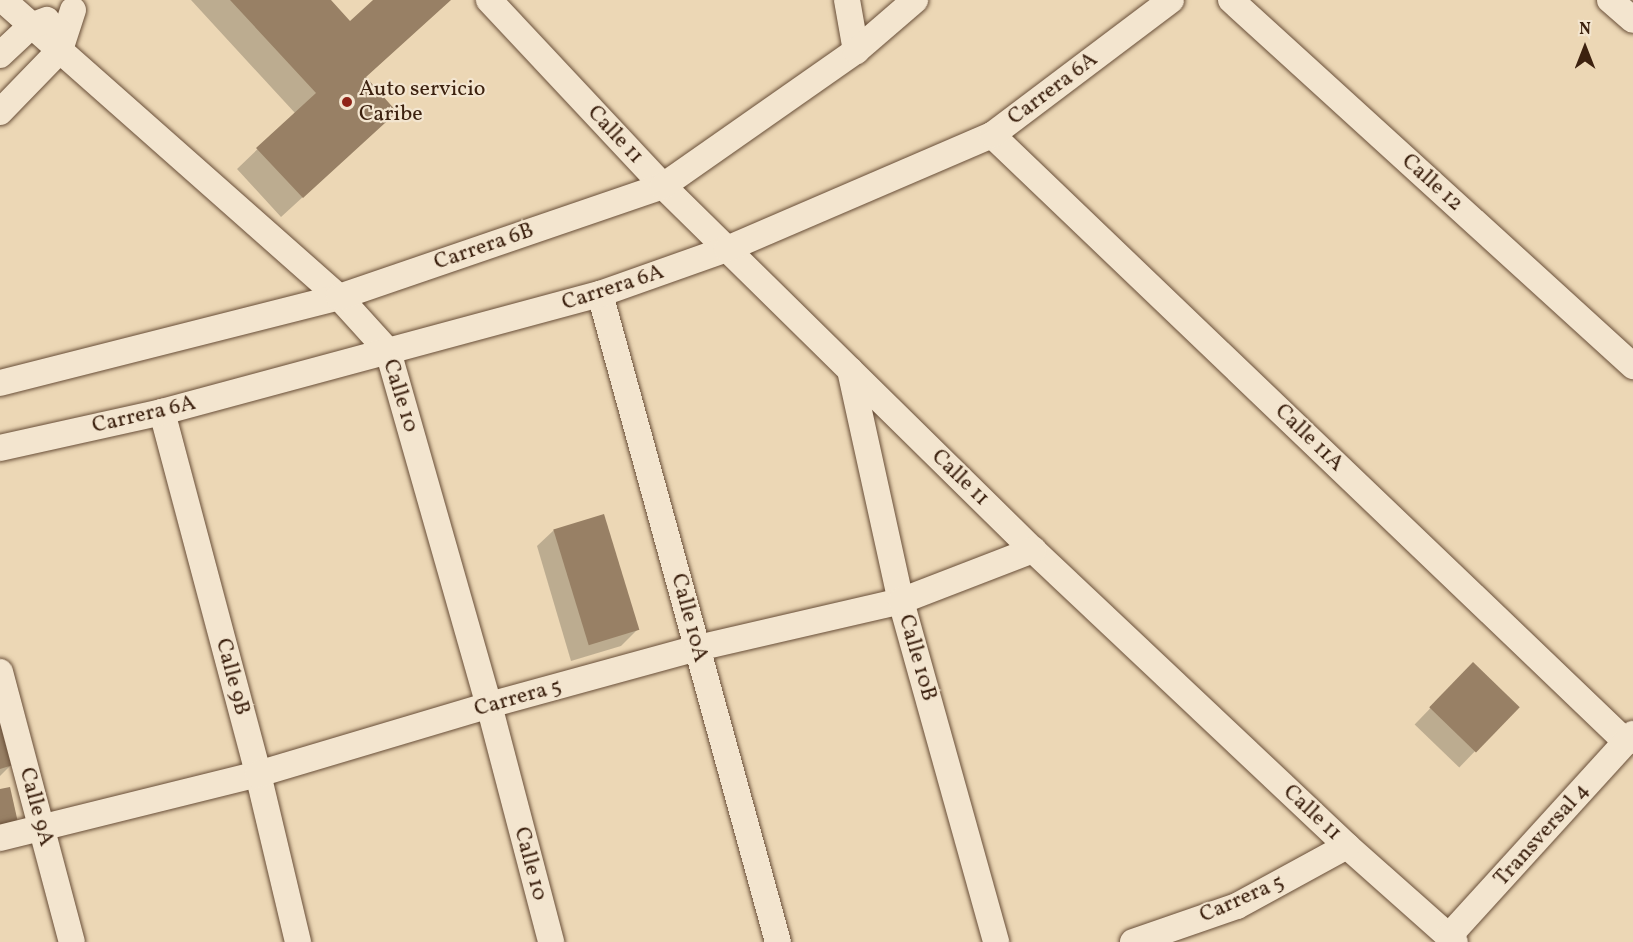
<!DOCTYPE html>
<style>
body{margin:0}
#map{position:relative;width:1633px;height:942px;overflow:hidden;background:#ecd7b5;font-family:Vollkorn,serif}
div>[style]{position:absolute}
.shadow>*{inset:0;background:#0003;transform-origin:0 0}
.building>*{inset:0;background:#988065;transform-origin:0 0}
.roads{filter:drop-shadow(0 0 2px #684e38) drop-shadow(0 0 2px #684e38)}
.street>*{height:26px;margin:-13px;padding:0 13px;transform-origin:13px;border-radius:13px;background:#f3e5cf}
.dots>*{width:16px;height:16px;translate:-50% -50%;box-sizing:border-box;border:3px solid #f3e5cf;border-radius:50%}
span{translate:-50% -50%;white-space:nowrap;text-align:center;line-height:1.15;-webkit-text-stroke:4.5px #f3e5cf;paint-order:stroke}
.poi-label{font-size:22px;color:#3c210f}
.left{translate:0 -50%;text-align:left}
.street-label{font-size:22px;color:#3c210f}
.north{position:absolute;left:1555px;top:18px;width:60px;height:60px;-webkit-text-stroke:4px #f3e5cf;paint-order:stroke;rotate:0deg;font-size:16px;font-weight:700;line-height:24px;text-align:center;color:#3c210f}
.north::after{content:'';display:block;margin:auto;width:21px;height:27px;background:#3c210f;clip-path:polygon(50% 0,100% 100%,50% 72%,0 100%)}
</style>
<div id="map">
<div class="shadow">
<div style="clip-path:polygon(191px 0,328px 0,350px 23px,375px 0,450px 0,364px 78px,374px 132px,281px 217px,237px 169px,295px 113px)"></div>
<div style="clip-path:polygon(554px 530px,637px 630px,621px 646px,571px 661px,537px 546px)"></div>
<div style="left:1473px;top:664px;width:62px;height:84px;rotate:44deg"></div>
<div style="clip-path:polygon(0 727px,11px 765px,0 776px)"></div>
</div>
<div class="building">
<div style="clip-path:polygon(230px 0,331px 0,350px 21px,373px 0,451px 0,366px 77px,397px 112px,303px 198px,256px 148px,316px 93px)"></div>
<div style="left:604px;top:514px;width:121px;height:53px;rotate:73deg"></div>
<div style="left:1473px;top:662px;width:65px;height:63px;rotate:44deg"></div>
<div style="clip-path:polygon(0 723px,13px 765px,0 769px)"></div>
<div style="clip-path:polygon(10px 787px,19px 827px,0 832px,0 789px)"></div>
</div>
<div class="roads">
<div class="street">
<div style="left:3px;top:0;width:448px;rotate:41.5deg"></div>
<div style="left:339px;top:297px;width:73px;rotate:47.8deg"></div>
<div style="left:388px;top:351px;width:368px;rotate:74.1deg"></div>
<div style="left:489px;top:705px;width:245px;rotate:75.3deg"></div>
<div style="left:489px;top:0;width:255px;rotate:46.9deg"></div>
<div style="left:663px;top:186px;width:519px;rotate:44.53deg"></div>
<div style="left:1033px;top:550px;width:432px;rotate:43.3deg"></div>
<div style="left:1347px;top:846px;width:144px;rotate:41.6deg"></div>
<div style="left:847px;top:0;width:52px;rotate:80deg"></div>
<div style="left:1231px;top:0;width:544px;rotate:42.32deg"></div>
<div style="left:1610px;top:0;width:30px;rotate:41deg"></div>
<div style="left:0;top:55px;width:42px;rotate:-43.1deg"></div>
<div style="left:31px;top:26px;width:17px;rotate:-21deg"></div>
<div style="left:0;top:112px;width:86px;rotate:-45.9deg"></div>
<div style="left:60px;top:50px;width:42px;rotate:-72deg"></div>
<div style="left:992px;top:135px;width:878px;rotate:43.75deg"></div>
<div style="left:600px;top:294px;width:672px;rotate:74.64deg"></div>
<div style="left:850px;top:370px;width:237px;rotate:77.6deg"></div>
<div style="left:901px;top:601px;width:354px;rotate:74.4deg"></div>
<div style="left:0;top:383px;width:350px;rotate:-14.2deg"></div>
<div style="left:339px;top:297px;width:342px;rotate:-18.9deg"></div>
<div style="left:663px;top:186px;width:236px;rotate:-35deg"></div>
<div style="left:856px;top:51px;width:78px;rotate:-40.8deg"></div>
<div style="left:162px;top:412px;width:375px;rotate:75.1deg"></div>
<div style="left:258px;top:774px;width:173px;rotate:76.6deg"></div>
<div style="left:0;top:448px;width:166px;rotate:-12.5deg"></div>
<div style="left:162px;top:412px;width:454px;rotate:-15.1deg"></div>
<div style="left:600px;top:294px;width:135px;rotate:-19.5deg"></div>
<div style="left:727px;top:249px;width:288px;rotate:-23.3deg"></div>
<div style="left:992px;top:135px;width:224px;rotate:-37deg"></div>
<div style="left:0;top:672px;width:279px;rotate:75.1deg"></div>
<div style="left:0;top:838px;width:266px;rotate:-13.9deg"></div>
<div style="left:258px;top:774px;width:241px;rotate:-16.6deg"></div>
<div style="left:489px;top:705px;width:217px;rotate:-15.3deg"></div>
<div style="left:698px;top:648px;width:208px;rotate:-13deg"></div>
<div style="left:901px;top:601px;width:142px;rotate:-21.1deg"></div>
<div style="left:1450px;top:935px;width:272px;rotate:-47.7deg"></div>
<div style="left:1133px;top:942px;width:110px;rotate:-19.1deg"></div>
<div style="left:1237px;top:906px;width:125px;rotate:-28.6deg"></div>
</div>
</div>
<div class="dots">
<div style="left:347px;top:102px;background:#8f2418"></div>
</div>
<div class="poi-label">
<span class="left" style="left:359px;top:102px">Auto servicio<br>Caribe</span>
</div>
<div class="street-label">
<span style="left:1053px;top:89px;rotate:-37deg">Carrera 6A</span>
<span style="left:615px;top:135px;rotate:47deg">Calle 11</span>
<span style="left:1432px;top:183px;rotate:42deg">Calle 12</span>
<span style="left:484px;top:247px;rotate:-19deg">Carrera 6B</span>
<span style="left:613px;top:288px;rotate:-18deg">Carrera 6A</span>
<span style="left:400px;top:396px;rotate:73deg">Calle 10</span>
<span style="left:144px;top:415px;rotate:-13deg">Carrera 6A</span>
<span style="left:1309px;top:438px;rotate:44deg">Calle 11A</span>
<span style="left:960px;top:478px;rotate:44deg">Calle 11</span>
<span style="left:689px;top:618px;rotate:75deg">Calle 10A</span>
<span style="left:917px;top:658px;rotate:74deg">Calle 10B</span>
<span style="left:232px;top:677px;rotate:75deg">Calle 9B</span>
<span style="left:518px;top:698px;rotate:-16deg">Carrera 5</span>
<span style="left:36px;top:807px;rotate:75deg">Calle 9A</span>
<span style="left:1312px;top:813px;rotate:43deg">Calle 11</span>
<span style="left:1542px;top:835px;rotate:-48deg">Transversal 4</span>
<span style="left:530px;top:864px;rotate:75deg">Calle 10</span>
<span style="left:1242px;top:899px;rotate:-24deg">Carrera 5</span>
</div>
<div class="north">N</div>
</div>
